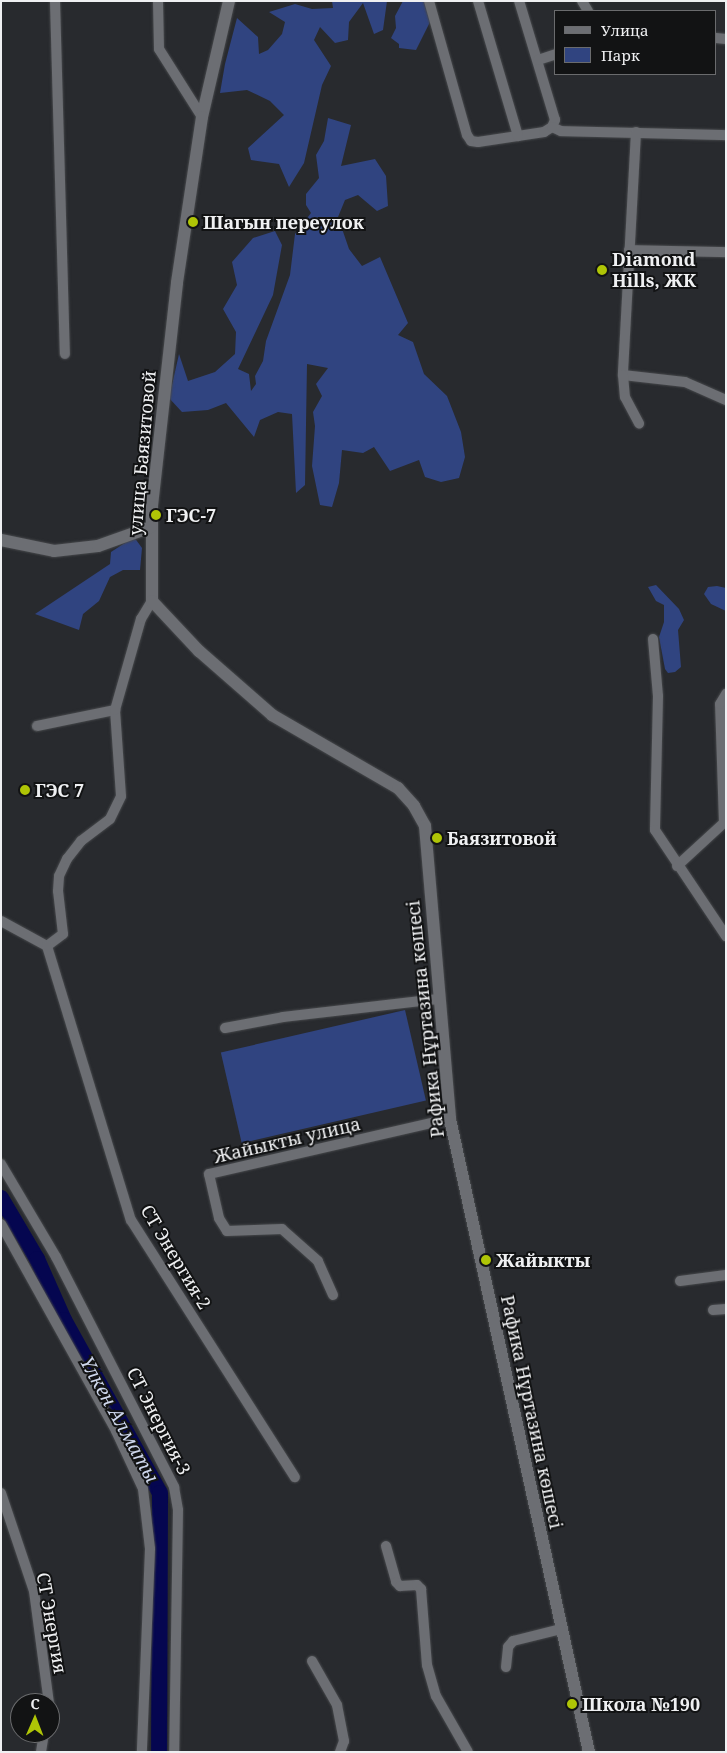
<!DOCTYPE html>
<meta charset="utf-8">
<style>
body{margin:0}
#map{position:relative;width:727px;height:1753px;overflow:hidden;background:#282a2e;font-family:"Noto Serif",serif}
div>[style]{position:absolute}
.green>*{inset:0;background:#304480;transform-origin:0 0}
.river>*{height:16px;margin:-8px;padding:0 8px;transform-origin:8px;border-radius:8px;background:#050650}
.roads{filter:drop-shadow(0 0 1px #46484b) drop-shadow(0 0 1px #46484b)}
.street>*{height:10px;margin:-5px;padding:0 5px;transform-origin:5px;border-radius:5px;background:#6c6e73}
.secondary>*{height:12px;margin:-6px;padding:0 6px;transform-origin:6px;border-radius:6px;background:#6c6e73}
.dots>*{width:14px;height:14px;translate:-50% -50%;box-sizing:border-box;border:2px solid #121314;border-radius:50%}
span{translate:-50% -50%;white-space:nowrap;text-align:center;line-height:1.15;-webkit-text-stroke:4px #121314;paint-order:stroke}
.poi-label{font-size:18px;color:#eff0f2;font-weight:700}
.left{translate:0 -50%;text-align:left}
.street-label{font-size:18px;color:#eff0f2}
.water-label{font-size:19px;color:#ced7ec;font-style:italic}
.frame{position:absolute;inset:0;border:2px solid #eff0f2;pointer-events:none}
.legend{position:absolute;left:554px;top:10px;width:162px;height:65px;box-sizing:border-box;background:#121314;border:1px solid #6a6b6d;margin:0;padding:6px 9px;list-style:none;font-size:15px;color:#eff0f2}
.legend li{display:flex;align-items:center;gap:10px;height:25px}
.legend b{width:25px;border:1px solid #6a6b6d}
.north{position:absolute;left:10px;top:1693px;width:50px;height:50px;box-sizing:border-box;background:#121314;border:1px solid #6a6b6d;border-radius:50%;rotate:1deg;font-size:14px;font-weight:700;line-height:20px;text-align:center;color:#eff0f2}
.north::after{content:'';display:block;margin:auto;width:18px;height:22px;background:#afc506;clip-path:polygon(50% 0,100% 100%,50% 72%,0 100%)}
</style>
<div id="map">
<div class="green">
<div style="clip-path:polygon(332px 1px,387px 1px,383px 30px,374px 34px,363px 3px,349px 22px,348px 40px,335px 43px,320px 27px,314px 40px,331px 66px,322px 85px,304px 163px,289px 187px,279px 164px,251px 160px,248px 148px,284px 115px,270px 101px,247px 90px,220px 93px,225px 64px,237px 18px,258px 37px,259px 54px,268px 50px,282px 34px,285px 22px,269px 12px,295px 4px,312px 9px,333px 8px)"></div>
<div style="clip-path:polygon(403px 1px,425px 1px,431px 20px,416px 50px,399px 48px,399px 44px,391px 38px,396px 28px,395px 16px)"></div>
<div style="clip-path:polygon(328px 118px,351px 125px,341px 166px,375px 159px,386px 176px,388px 206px,377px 211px,358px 195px,345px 200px,338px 217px,349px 249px,362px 266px,380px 257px,408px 323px,398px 335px,413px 342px,424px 374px,447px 396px,461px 432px,465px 457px,459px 478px,441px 482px,425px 477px,419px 460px,390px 471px,374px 447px,363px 453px,342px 450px,339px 483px,332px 507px,320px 505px,312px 466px,315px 426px,313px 412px,322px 396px,316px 384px,328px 368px,307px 364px,305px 485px,296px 493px,292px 414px,278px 412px,260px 420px,254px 437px,226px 403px,208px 410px,182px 412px,169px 398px,179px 354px,188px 381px,215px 372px,235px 354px,236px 332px,223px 309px,237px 285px,232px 262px,253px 238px,275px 231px,282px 245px,273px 295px,238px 369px,249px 374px,251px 391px,256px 384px,255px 376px,263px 361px,266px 341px,290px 275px,295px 234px,311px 213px,306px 205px,306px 194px,319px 178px,316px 155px,324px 141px)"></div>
<div style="clip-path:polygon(134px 537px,142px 548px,140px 570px,123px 570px,110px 577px,99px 601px,83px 614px,79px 630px,35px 614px,110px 564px,111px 552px)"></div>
<div style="clip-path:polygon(656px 585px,679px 609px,684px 620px,678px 630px,681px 667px,675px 672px,668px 673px,665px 669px,659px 637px,664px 622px,664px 605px,656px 601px,648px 587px)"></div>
<div style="clip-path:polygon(717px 586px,726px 588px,726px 611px,711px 604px,704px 594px,708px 587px)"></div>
<div style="left:405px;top:1010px;width:93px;height:189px;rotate:77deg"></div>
</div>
<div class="river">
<div style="left:1px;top:1198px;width:71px;rotate:59.5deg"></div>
<div style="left:37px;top:1259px;width:67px;rotate:66.1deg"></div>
<div style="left:64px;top:1320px;width:198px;rotate:61deg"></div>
<div style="left:160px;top:1493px;width:259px;rotate:90.2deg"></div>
</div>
<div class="roads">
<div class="street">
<div style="left:55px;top:1px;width:353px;rotate:88.4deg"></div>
<div style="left:158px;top:1px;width:48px;rotate:88.8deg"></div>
<div style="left:159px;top:49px;width:80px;rotate:57.7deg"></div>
<div style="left:429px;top:1px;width:139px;rotate:74.2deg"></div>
<div style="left:467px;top:135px;width:7px;rotate:56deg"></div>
<div style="left:471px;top:141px;width:7px;rotate:8deg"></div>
<div style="left:478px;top:142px;width:67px;rotate:-8.6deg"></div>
<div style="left:544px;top:132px;width:9px;rotate:-32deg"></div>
<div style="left:552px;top:127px;width:8px;rotate:-67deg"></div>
<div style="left:555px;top:120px;width:124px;rotate:-106.8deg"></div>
<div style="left:478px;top:1px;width:141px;rotate:73.5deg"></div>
<div style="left:582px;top:1px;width:12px;rotate:59deg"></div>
<div style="left:716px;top:38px;width:10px;rotate:6deg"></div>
<div style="left:538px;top:60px;width:19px;rotate:-18deg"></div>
<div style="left:552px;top:127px;width:10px;rotate:24deg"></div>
<div style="left:561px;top:131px;width:165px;rotate:1.4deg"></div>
<div style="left:636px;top:132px;width:243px;rotate:93.1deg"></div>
<div style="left:623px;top:375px;width:62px;rotate:6.4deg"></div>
<div style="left:685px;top:382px;width:45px;rotate:23.7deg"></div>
<div style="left:629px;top:250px;width:97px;rotate:1.2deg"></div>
<div style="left:623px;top:375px;width:22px;rotate:85deg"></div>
<div style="left:625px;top:397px;width:30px;rotate:62deg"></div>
<div style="left:653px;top:639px;width:57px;rotate:85deg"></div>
<div style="left:658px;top:696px;width:134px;rotate:91.3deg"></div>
<div style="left:655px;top:830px;width:128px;rotate:56.2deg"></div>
<div style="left:37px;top:726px;width:80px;rotate:-11.6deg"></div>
<div style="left:724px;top:823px;width:119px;rotate:-91.9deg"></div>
<div style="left:720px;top:704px;width:12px;rotate:-59deg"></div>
<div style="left:677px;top:866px;width:67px;rotate:-42.6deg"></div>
<div style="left:1px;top:921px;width:52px;rotate:28.5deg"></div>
<div style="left:47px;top:946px;width:20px;rotate:-37deg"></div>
<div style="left:63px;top:934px;width:43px;rotate:-96.6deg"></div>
<div style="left:58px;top:891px;width:15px;rotate:-86deg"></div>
<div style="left:59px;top:876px;width:19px;rotate:-65deg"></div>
<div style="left:67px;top:859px;width:23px;rotate:-52deg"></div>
<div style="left:81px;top:841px;width:36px;rotate:-37deg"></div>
<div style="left:110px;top:819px;width:25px;rotate:-64deg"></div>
<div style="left:121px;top:796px;width:86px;rotate:-94deg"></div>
<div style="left:115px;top:710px;width:95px;rotate:-74.1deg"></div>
<div style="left:141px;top:619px;width:21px;rotate:-59deg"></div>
<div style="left:47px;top:946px;width:287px;rotate:73deg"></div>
<div style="left:131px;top:1220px;width:305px;rotate:57.5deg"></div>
<div style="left:225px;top:1028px;width:59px;rotate:-10.7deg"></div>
<div style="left:283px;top:1017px;width:156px;rotate:-6.6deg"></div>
<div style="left:1px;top:1164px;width:108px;rotate:59.4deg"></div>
<div style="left:56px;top:1257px;width:259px;rotate:62.8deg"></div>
<div style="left:174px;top:1487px;width:23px;rotate:80deg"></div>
<div style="left:178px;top:1510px;width:242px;rotate:90.9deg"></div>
<div style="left:1px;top:1224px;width:237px;rotate:60.9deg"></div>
<div style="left:116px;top:1431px;width:64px;rotate:65deg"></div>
<div style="left:143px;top:1489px;width:60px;rotate:83.3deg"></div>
<div style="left:150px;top:1549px;width:203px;rotate:92.3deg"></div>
<div style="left:680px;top:1281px;width:46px;rotate:-7.4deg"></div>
<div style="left:333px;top:1295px;width:37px;rotate:-114deg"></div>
<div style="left:318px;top:1261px;width:48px;rotate:-138.4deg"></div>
<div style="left:282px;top:1229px;width:55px;rotate:177.9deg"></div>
<div style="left:227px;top:1231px;width:15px;rotate:-122deg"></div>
<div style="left:219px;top:1218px;width:45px;rotate:-102.8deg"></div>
<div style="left:209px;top:1174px;width:247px;rotate:-12.9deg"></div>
<div style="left:713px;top:1310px;width:13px;rotate:-4deg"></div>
<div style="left:1px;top:1493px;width:103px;rotate:71.4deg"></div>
<div style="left:34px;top:1591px;width:113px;rotate:82.4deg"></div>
<div style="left:386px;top:1546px;width:37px;rotate:74deg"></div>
<div style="left:396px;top:1582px;width:6px;rotate:45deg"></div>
<div style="left:400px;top:1586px;width:17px;rotate:-3deg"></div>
<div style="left:417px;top:1585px;width:6px;rotate:45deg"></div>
<div style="left:421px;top:1589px;width:76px;rotate:85.5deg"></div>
<div style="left:427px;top:1665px;width:32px;rotate:74deg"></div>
<div style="left:436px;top:1696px;width:64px;rotate:60.3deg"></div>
<div style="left:312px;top:1661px;width:51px;rotate:60.4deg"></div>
<div style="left:337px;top:1705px;width:37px;rotate:79deg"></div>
<div style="left:344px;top:1741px;width:12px;rotate:110deg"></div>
<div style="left:506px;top:1667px;width:20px;rotate:-84deg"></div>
<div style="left:508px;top:1647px;width:8px;rotate:-50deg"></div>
<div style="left:513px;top:1641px;width:49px;rotate:-14deg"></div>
<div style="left:41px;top:1752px;width:19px;rotate:-81deg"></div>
</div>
<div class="secondary">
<div style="left:229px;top:1px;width:119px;rotate:103.1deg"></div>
<div style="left:202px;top:117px;width:168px;rotate:98.6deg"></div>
<div style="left:177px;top:283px;width:225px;rotate:96.4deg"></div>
<div style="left:152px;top:507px;width:94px;rotate:90deg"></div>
<div style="left:152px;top:601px;width:69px;rotate:46.8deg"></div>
<div style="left:199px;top:651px;width:97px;rotate:41.2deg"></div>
<div style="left:272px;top:715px;width:146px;rotate:30.1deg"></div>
<div style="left:398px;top:788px;width:24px;rotate:48deg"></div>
<div style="left:414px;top:806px;width:23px;rotate:61deg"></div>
<div style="left:425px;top:826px;width:294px;rotate:85.1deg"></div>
<div style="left:450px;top:1119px;width:648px;rotate:77.62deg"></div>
<div style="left:1px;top:540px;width:54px;rotate:11.7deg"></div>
<div style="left:54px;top:551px;width:44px;rotate:-6.5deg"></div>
<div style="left:98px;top:546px;width:56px;rotate:-19.7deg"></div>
</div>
</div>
<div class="dots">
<div style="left:193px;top:222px;background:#afc506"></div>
<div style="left:602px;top:270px;background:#afc506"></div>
<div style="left:156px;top:515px;background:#afc506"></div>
<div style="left:25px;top:790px;background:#afc506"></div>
<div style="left:437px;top:838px;background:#afc506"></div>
<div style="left:486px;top:1260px;background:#afc506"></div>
<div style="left:572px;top:1704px;background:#afc506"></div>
</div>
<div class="poi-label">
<span class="left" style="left:203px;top:222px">Шагын переулок</span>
<span class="left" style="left:612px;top:270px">Diamond<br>Hills, ЖК</span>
<span class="left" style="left:166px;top:515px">ГЭС-7</span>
<span class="left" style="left:35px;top:790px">ГЭС 7</span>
<span class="left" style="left:447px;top:838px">Баязитовой</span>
<span class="left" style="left:496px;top:1260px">Жайыкты</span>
<span class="left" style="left:582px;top:1704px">Школа №190</span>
</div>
<div class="street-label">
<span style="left:142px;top:453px;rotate:-85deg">улица Баязитовой</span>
<span style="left:425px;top:1019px;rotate:-96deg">Рафика Нұртазина көшесі</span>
<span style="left:287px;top:1140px;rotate:-13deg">Жайыкты улица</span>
<span style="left:176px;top:1257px;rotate:59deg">СТ Энергия-2</span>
<span style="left:532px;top:1412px;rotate:78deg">Рафика Нұртазина көшесі</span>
<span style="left:159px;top:1421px;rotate:63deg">СТ Энергия-3</span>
<span style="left:52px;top:1623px;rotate:80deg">СТ Энергия</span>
</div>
<div class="water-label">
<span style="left:119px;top:1420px;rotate:61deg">Үлкен Алматы</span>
</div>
<div class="frame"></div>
<ul class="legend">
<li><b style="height:6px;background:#6c6e73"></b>Улица</li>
<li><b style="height:14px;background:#304480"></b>Парк</li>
</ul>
<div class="north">С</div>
</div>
